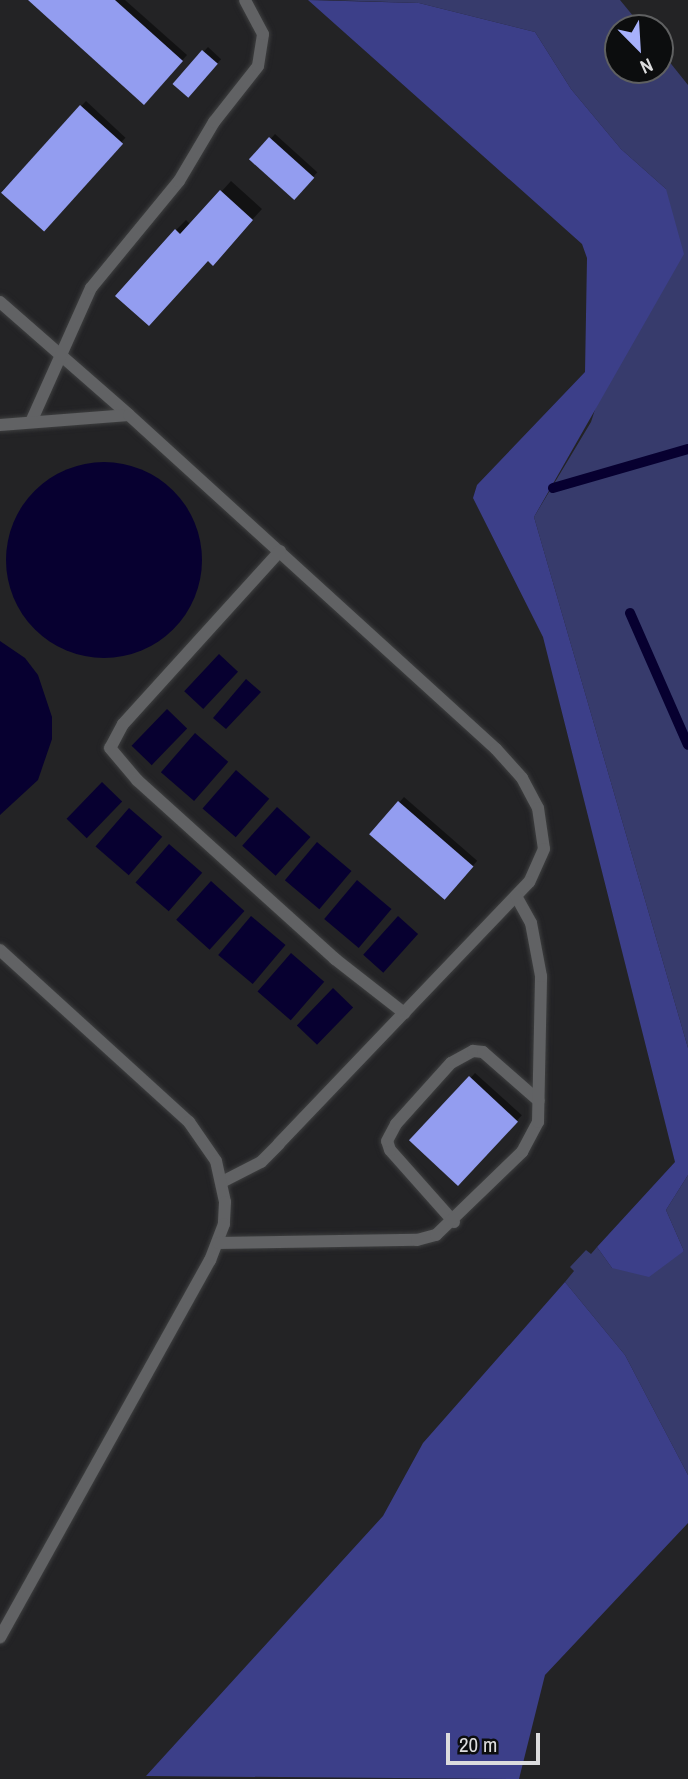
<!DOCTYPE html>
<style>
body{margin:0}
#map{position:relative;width:688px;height:1779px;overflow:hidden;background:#232325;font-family:"Archivo Narrow",sans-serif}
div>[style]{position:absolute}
.green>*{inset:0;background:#373b6c}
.forest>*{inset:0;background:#3c3f89}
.water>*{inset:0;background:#070030;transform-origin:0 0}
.round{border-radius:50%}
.shadow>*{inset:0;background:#0007;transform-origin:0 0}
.stream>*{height:10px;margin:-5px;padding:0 5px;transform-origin:5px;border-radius:5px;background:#070030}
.building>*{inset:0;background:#939df0;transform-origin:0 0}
.roads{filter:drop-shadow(0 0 2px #3e3f40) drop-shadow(0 0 2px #3e3f40)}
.service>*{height:12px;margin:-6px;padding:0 6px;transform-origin:6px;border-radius:6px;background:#616264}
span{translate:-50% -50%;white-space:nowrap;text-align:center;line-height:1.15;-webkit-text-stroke:7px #0c0d0e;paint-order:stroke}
.north{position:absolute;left:604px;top:14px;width:70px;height:70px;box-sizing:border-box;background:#0c0d0e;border:2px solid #5f6061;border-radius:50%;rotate:156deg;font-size:19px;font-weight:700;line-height:28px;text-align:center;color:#dcdcdd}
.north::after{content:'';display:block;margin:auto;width:24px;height:32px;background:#a7b1fc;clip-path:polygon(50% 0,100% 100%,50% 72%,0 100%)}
.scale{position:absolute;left:446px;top:1733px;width:94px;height:32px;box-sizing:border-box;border:4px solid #dcdcdd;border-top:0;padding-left:9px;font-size:21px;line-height:24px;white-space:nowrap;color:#dcdcdd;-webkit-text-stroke:5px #0c0d0e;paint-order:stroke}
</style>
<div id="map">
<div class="green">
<div style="clip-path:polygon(329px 0,620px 0,643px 28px,618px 28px,618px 70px,660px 70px,660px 50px,688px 85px,688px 1048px,534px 517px,591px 422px,666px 189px,621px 149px,571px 89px,535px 32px,419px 3px)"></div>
<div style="clip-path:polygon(688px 1175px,688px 1475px,625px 1355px,565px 1282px,574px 1271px,570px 1267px,586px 1250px,591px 1254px,597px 1247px,612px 1268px,684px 1251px,666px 1210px)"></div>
</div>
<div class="forest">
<div style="clip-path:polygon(308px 0,419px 3px,535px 32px,571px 89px,621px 149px,666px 189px,684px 254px,534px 517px,688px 1048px,688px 1175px,666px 1210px,684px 1251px,649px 1277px,612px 1268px,597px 1247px,675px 1162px,543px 637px,473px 498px,477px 485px,585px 372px,587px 258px,582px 244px)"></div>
<div style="clip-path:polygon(565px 1282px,625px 1355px,688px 1475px,688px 1523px,545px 1675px,519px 1779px,146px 1776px,383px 1516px,423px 1443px)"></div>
</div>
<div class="water">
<div class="round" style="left:6px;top:462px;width:196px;height:196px"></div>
<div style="clip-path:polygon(0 641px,25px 658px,38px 675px,52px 717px,52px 739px,38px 780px,0 815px)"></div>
<div style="left:219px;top:654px;width:26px;height:51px;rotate:43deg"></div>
<div style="clip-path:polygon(246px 679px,261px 692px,226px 729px,213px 718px)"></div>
<div style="left:167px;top:709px;width:28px;height:51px;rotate:44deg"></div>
<div style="left:195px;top:733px;width:44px;height:52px;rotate:41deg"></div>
<div style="left:236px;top:770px;width:44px;height:51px;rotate:41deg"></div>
<div style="left:102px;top:782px;width:28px;height:51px;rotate:44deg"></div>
<div style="left:277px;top:807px;width:45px;height:52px;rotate:42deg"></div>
<div style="left:129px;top:808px;width:44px;height:51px;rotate:41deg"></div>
<div style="left:317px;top:842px;width:45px;height:50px;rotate:40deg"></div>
<div style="left:169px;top:844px;width:44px;height:51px;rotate:41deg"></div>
<div style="left:357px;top:880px;width:45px;height:51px;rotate:40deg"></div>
<div style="left:211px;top:881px;width:45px;height:52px;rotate:42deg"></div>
<div style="left:251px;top:916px;width:45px;height:51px;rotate:40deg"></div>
<div style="left:398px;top:916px;width:27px;height:52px;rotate:42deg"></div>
<div style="left:291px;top:953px;width:44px;height:51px;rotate:41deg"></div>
<div style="left:333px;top:988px;width:28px;height:52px;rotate:44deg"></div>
</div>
<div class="shadow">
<div style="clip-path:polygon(30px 0,125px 0,187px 55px,149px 98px)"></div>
<div style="left:208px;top:47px;width:18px;height:49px;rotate:43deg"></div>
<div style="left:86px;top:101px;width:54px;height:123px;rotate:43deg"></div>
<div style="left:275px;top:134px;width:57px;height:34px;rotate:42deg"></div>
<div style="clip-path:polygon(231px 181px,262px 209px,213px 263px,176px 230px,186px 220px,191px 225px)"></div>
<div style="left:404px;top:797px;width:97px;height:49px;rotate:41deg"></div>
<div style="left:475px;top:1073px;width:63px;height:93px;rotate:42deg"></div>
</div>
<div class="stream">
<div style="left:553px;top:488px;width:141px;rotate:-16.1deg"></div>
<div style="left:630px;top:613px;width:144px;rotate:66.3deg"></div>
</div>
<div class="building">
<div style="clip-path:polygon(28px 0,115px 0,183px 61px,144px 105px)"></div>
<div style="left:202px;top:50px;width:21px;height:45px;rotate:41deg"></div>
<div style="left:80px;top:105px;width:58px;height:118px;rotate:42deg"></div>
<div style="left:269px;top:137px;width:61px;height:30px;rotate:42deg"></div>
<div style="clip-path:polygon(220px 190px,253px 220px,213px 266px,208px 261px,149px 326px,115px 296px,175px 229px,180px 234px)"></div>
<div style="left:398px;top:801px;width:100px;height:44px;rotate:41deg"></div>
<div style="left:469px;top:1076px;width:67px;height:88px;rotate:43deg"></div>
</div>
<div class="roads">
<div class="service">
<div style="left:0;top:302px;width:171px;rotate:41.2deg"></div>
<div style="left:31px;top:422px;width:147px;rotate:-65.9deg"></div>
<div style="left:91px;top:288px;width:139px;rotate:-50.6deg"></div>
<div style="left:179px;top:181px;width:69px;rotate:-59.3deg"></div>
<div style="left:214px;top:122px;width:71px;rotate:-51.8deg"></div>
<div style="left:258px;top:66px;width:32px;rotate:-81deg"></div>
<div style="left:263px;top:34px;width:38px;rotate:-118deg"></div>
<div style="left:0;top:425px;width:129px;rotate:-4.4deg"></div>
<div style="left:129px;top:415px;width:496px;rotate:42.3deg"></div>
<div style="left:496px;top:749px;width:39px;rotate:48deg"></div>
<div style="left:522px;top:778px;width:34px;rotate:62deg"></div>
<div style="left:538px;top:808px;width:41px;rotate:81.7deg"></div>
<div style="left:544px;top:849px;width:36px;rotate:114deg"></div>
<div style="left:529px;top:882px;width:362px;rotate:133.7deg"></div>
<div style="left:279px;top:1144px;width:25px;rotate:135deg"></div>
<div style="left:261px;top:1162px;width:44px;rotate:152.9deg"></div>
<div style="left:280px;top:551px;width:234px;rotate:132.2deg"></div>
<div style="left:123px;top:724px;width:27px;rotate:118deg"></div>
<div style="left:110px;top:748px;width:42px;rotate:49.8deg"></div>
<div style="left:137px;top:780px;width:267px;rotate:42.1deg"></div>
<div style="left:335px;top:959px;width:88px;rotate:38deg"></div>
<div style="left:0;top:950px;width:256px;rotate:42.3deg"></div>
<div style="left:189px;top:1122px;width:47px;rotate:55.3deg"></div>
<div style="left:216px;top:1161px;width:42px;rotate:77.6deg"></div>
<div style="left:225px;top:1202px;width:22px;rotate:93deg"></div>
<div style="left:224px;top:1224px;width:39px;rotate:111deg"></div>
<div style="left:210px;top:1260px;width:432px;rotate:119.1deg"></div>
<div style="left:454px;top:1222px;width:96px;rotate:-131.6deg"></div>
<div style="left:390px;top:1150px;width:9px;rotate:-108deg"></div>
<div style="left:387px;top:1141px;width:19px;rotate:-62deg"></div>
<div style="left:396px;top:1124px;width:82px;rotate:-48deg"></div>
<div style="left:451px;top:1063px;width:25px;rotate:-29deg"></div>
<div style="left:473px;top:1051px;width:10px;rotate:6deg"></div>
<div style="left:483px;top:1052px;width:74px;rotate:41.2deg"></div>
<div style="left:218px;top:1243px;width:199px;rotate:-0.9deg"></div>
<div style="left:417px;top:1240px;width:20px;rotate:-15deg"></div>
<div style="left:436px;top:1235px;width:120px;rotate:-44deg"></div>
<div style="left:522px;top:1152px;width:34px;rotate:-62deg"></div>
<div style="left:538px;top:1122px;width:146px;rotate:-88.8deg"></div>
<div style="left:541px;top:976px;width:54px;rotate:-100.7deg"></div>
<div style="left:531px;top:923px;width:31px;rotate:-119deg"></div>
</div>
</div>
<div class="north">N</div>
<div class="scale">20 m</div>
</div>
